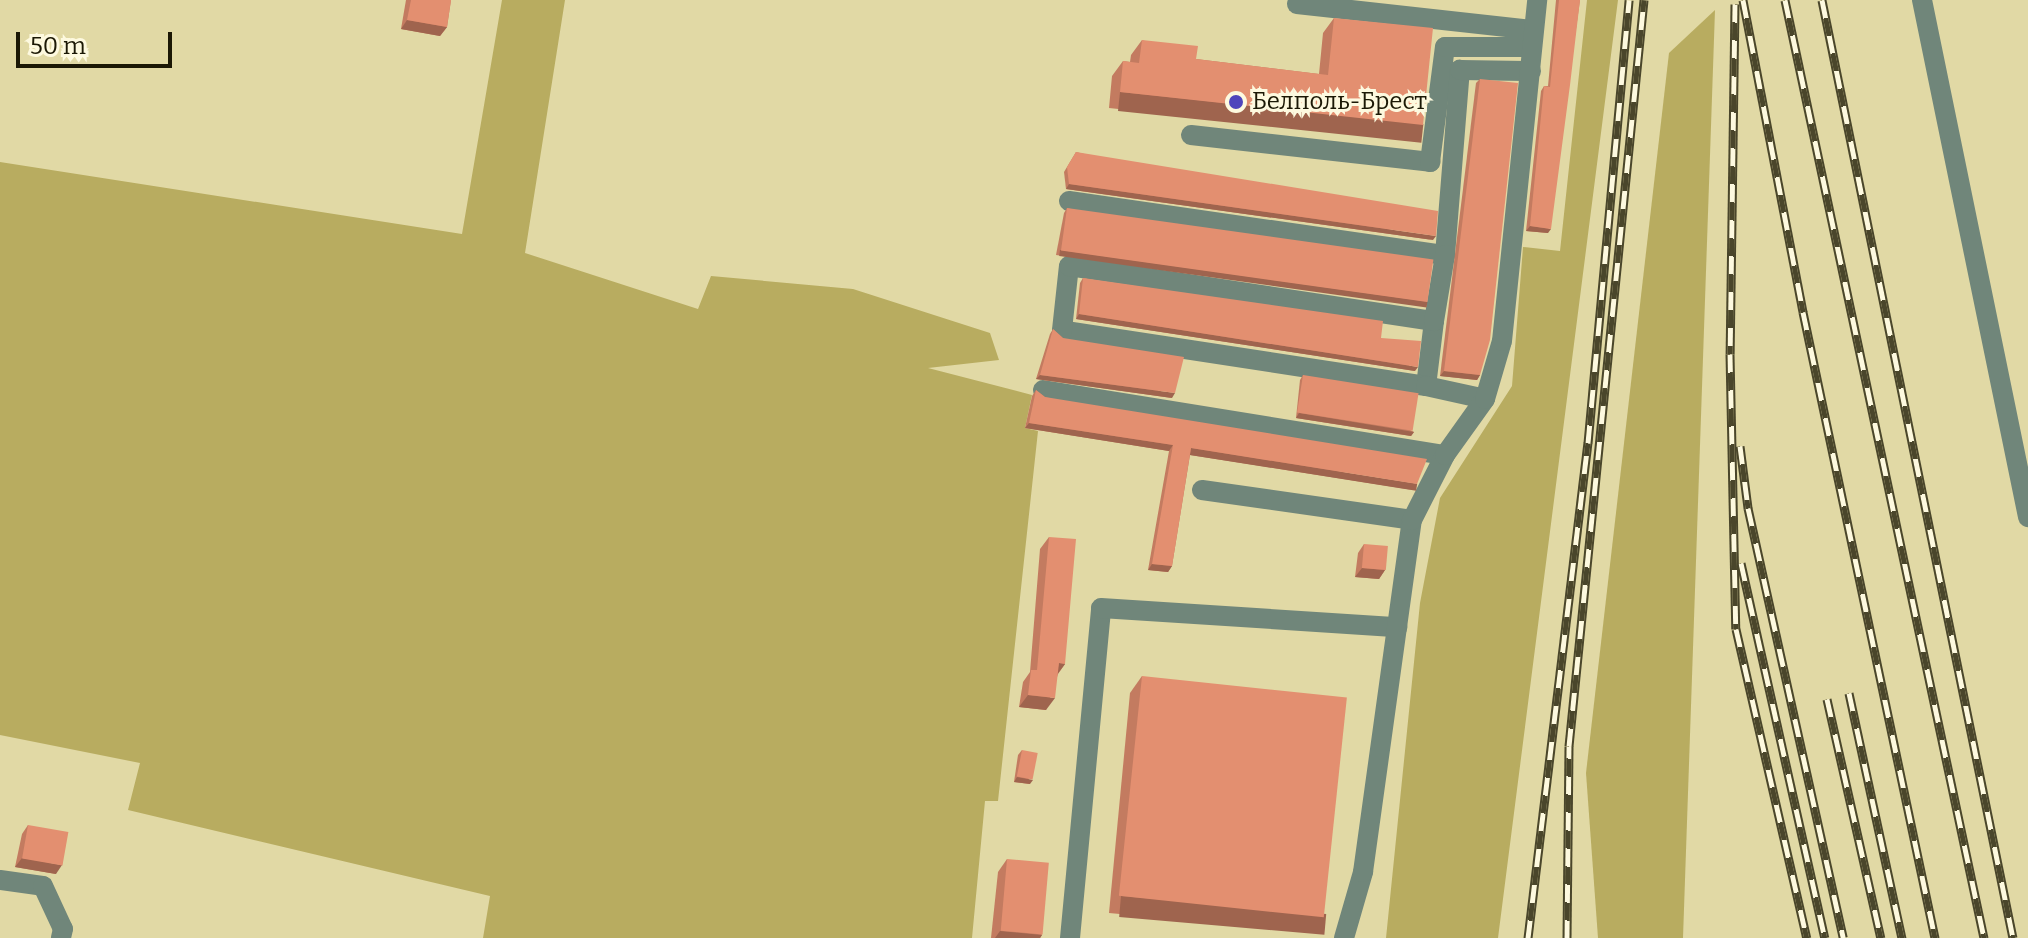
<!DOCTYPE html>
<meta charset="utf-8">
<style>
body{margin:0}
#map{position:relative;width:2028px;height:938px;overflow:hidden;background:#e1d9a5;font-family:Bitter,serif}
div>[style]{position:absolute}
.green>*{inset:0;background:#b8ac60}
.minor>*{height:20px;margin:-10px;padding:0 10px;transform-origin:10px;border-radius:10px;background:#70867a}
.rail>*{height:9px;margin-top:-4.5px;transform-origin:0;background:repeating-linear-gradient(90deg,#fdf9df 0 18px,#4a462b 0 36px);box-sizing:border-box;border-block:2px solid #4a462b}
.wall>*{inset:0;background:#c37b60}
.shaded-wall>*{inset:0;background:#9f644e;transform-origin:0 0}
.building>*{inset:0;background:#e38f70;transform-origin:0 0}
.dots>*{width:22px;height:22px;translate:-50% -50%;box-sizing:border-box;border:4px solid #fdf9df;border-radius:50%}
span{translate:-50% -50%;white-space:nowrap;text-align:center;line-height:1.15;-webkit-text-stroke:6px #fdf9df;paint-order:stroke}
.poi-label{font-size:24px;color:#1b1805}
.left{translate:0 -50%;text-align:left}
.scale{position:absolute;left:16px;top:32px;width:156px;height:36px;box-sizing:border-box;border:4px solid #1b1805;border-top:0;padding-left:10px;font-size:24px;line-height:28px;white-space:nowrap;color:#1b1805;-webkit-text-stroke:6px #fdf9df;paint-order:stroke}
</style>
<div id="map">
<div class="green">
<div style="clip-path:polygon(502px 0,565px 0,525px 253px,698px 309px,711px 276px,853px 289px,990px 333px,999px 360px,928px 368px,1032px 395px,1025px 428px,1038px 431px,998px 801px,985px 801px,972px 938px,483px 938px,490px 896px,128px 810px,140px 763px,0 735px,0 162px,462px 234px)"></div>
<div style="clip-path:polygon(1587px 0,1618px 0,1498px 938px,1386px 938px,1420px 603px,1440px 498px,1512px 386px,1523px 247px,1560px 251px)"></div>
<div style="clip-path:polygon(1715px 10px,1683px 938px,1598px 938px,1586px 773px,1669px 53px)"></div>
</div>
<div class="minor">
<div style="left:1922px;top:0;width:528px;rotate:78.41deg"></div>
<div style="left:1297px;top:4px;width:238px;rotate:6.3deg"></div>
<div style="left:1191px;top:135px;width:241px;rotate:6.4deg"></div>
<div style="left:1430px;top:162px;width:116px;rotate:-82.6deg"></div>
<div style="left:1445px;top:47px;width:87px"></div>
<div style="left:1069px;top:201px;width:380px;rotate:8.2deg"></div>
<div style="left:1445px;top:255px;width:186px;rotate:-85.4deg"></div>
<div style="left:1460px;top:70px;width:71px;rotate:0.8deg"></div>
<div style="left:1434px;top:321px;width:65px;rotate:97deg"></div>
<div style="left:1426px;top:386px;width:368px;rotate:-171.3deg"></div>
<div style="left:1062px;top:330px;width:64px;rotate:-83.8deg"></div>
<div style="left:1069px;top:266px;width:369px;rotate:8.6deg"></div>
<div style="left:1434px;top:321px;width:67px;rotate:-80.5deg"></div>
<div style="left:1426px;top:386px;width:60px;rotate:12.4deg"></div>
<div style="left:1043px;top:390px;width:407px;rotate:9.2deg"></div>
<div style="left:1202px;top:490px;width:212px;rotate:8.1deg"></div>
<div style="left:0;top:880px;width:43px;rotate:7.9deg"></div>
<div style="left:43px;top:886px;width:47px;rotate:65.1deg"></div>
<div style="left:63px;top:929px;width:9px;rotate:103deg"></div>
<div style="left:1070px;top:938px;width:331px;rotate:-84.6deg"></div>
<div style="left:1101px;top:608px;width:297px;rotate:3.7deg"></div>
<div style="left:1344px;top:938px;width:69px;rotate:-73.9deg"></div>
<div style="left:1363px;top:872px;width:355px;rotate:-82.1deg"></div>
<div style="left:1412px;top:520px;width:73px;rotate:-63.1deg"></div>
<div style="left:1445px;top:455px;width:69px;rotate:-54.5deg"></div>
<div style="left:1485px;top:399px;width:60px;rotate:-73.7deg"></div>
<div style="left:1502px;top:341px;width:343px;rotate:-84.1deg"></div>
</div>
<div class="rail">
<div style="left:1743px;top:0;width:318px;rotate:79.1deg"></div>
<div style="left:1803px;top:312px;width:640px;rotate:78.09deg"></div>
<div style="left:1785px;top:0;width:959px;rotate:78.02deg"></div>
<div style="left:1822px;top:0;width:957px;rotate:78.49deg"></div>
<div style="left:1735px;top:4px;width:350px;rotate:90.8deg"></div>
<div style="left:1730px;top:354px;width:275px;rotate:88.8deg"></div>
<div style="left:1736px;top:629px;width:317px;rotate:77.1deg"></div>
<div style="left:1740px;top:446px;width:63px;rotate:82.6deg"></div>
<div style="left:1748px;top:508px;width:440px;rotate:77.5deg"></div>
<div style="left:1741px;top:563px;width:384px;rotate:77.4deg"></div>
<div style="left:1849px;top:693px;width:251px;rotate:77.8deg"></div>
<div style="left:1827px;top:699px;width:245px;rotate:77.3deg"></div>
<div style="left:1528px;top:938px;width:499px;rotate:-83.1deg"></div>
<div style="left:1588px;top:443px;width:445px;rotate:-84.7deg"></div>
<div style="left:1567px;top:938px;width:192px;rotate:-89.4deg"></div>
<div style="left:1569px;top:746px;width:750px;rotate:-84.26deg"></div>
</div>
<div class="wall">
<div style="clip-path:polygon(406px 0,451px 0,447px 27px,440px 36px,401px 29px)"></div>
<div style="clip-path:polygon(1556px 0,1580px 0,1548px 233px,1526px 231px,1541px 91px,1544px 86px,1548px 86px)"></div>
<div style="clip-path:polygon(1334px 18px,1423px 125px,1412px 140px,1109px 108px,1112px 76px,1123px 61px,1130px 62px,1131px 55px,1142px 40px,1196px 59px,1319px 74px,1323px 33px)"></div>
<div style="clip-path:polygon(1480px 79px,1480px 375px,1477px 380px,1440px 376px,1476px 83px)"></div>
<div style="clip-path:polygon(1076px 152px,1433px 240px,1066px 189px,1064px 172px)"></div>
<div style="clip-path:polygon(1067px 208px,1427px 301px,1423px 306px,1056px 255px,1064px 213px)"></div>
<div style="clip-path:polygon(1083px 278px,1381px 338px,1415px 371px,1076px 319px,1080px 283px)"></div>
<div style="clip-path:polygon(1053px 329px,1063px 338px,1172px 398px,1036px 379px,1050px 334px)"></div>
<div style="clip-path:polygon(1303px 375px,1414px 432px,1411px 436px,1296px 418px,1300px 380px)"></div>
<div style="clip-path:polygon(1036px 390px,1045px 397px,1413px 490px,1190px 455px,1172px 566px,1168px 572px,1148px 570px,1169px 451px,1025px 428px,1032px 396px)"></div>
<div style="clip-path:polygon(1049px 537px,1065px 664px,1058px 674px,1046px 710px,1019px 707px,1023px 682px,1030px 672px,1040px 549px)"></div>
<div style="clip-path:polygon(1364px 544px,1385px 570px,1379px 579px,1355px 577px,1358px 553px)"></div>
<div style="clip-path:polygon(1142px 676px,1314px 932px,1109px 913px,1130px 693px)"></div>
<div style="clip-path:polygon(1022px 750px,1030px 784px,1014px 782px,1018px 755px)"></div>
<div style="clip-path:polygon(28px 825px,56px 874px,15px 867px,22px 834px)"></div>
<div style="clip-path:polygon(1007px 859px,1042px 935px,1040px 938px,991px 938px,998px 872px)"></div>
</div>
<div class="shaded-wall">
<div style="clip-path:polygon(407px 20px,447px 27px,440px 36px,401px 29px)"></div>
<div style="left:1120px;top:92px;width:305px;height:19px;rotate:6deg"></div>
<div style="clip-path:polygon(1069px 184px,1436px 236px,1433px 240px,1066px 189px)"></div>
<div style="clip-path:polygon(1530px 226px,1551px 229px,1548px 233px,1526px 231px)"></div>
<div style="left:1060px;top:250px;width:371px;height:6px;rotate:8deg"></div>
<div style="clip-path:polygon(1079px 314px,1418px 367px,1415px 371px,1076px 319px)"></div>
<div style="clip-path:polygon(1444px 371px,1480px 375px,1477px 380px,1440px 376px)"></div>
<div style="clip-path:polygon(1040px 375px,1175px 393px,1172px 398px,1036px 379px)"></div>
<div style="clip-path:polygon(1299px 413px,1414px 432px,1411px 436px,1296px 418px)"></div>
<div style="clip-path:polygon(1029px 423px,1173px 445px,1169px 451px,1025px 428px)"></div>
<div style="left:1191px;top:448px;width:229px;height:7px;rotate:9deg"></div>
<div style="clip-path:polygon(1152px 564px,1172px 566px,1168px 572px,1148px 570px)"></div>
<div style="clip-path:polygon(1362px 568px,1385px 570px,1379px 579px,1355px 577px)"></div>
<div style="clip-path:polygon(1059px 663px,1065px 664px,1056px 676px)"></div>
<div style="clip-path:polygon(1028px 695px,1055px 698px,1046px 710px,1019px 707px)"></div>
<div style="clip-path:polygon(1017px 777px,1033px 780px,1030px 784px,1014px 782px)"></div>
<div style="clip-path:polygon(22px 858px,62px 865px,56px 874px,15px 867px)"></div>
<div style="left:1121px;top:896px;width:206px;height:21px;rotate:5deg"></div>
<div style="clip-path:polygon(1000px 931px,1042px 935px,1040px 938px,995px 938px)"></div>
</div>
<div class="building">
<div style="clip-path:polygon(411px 0,451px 0,447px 27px,407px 20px)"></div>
<div style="clip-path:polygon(1559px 0,1580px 0,1570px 85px,1551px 229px,1530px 226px,1544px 86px,1550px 87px)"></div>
<div style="clip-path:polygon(1334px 18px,1433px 28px,1423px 125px,1120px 92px,1123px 61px,1139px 63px,1142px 40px,1198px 46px,1196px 59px,1328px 75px)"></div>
<div style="clip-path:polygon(1480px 79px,1518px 83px,1490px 340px,1480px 375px,1444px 371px)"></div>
<div style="clip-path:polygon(1076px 152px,1438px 211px,1436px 236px,1069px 184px,1067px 167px)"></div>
<div style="left:1067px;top:208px;width:370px;height:43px;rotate:8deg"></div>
<div style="clip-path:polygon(1083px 278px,1383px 321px,1381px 338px,1421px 341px,1418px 367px,1079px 314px)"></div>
<div style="clip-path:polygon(1053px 329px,1063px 338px,1184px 357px,1175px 393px,1040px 375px)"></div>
<div style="left:1303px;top:375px;width:117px;height:38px;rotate:9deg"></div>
<div style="clip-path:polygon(1036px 390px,1045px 397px,1427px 459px,1417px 484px,1191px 448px,1172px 566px,1152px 564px,1173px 445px,1029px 423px)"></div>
<div style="clip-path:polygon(1049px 537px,1076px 539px,1065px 664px,1059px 663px,1055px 698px,1028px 695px,1031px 670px,1037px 670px)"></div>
<div style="left:1364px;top:544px;width:24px;height:24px;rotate:5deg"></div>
<div style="left:1142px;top:676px;width:206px;height:221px;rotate:6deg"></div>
<div style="left:1022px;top:750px;width:16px;height:27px;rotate:11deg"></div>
<div style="left:28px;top:825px;width:41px;height:34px;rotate:10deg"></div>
<div style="left:1007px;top:859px;width:42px;height:72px;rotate:5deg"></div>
</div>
<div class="dots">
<div style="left:1236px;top:102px;background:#4f45bc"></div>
</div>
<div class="poi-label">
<span class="left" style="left:1252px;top:102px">Белполь-Брест</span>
</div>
<div class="scale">50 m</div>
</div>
